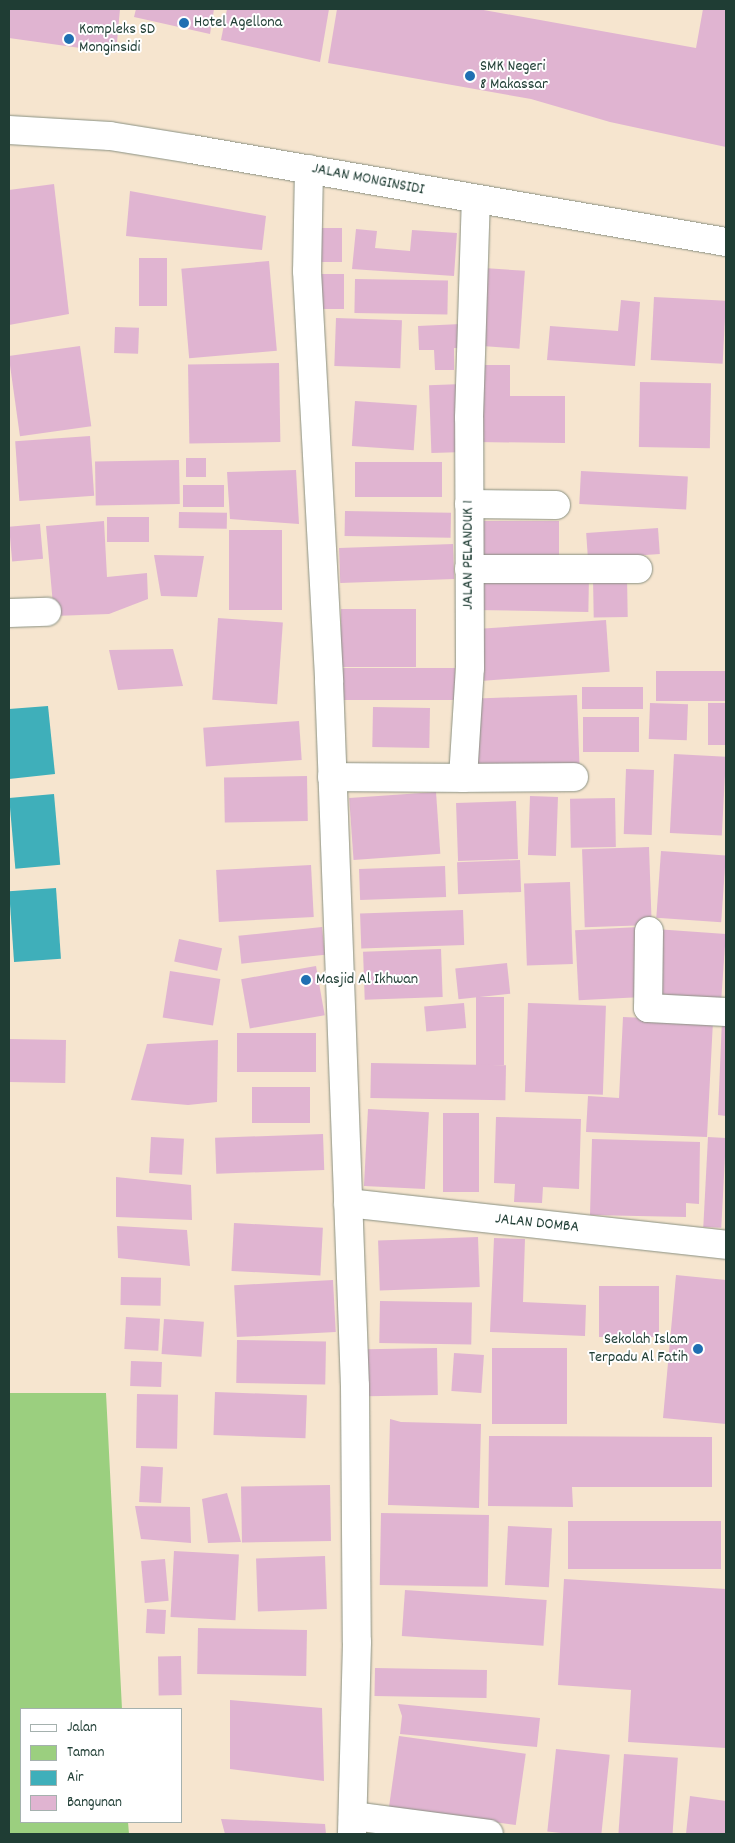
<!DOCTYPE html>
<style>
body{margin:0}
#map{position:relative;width:735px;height:1843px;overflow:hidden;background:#f6e5cf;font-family:Dekko,sans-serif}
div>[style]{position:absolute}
.green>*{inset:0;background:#9bcf7f}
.water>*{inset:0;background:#3fafba;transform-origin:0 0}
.building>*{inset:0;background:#e0b4d1;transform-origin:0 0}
.roads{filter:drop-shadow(0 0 1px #8a9182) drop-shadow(0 0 1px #8a9182)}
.minor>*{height:28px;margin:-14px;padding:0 14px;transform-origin:14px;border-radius:14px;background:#fff}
.dots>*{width:14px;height:14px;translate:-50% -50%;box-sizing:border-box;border:2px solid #fff;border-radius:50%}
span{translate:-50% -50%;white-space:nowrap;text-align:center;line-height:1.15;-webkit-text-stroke:4px #fff;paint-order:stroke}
.poi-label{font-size:16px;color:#1f3d34}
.left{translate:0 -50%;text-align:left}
.right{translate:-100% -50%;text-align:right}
.street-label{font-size:16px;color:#1f3d34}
.frame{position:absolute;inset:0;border:10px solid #1f3d34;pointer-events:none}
.legend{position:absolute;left:20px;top:1708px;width:162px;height:115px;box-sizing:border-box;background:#fff;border:1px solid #a5b1ae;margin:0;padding:6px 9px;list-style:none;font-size:15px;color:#1f3d34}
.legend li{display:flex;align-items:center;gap:10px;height:25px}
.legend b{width:25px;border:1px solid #a5b1ae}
</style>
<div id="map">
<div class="green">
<div style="clip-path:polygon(9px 1393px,106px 1393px,122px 1709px,21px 1709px,21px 1822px,128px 1822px,129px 1834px,9px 1834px)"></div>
</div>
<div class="water">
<div style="clip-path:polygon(48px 706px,55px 774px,9px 779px,9px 709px)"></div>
<div style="left:54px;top:794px;width:71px;height:45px;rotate:85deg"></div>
<div style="left:56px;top:888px;width:71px;height:47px;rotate:86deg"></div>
</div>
<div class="building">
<div style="clip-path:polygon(9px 9px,120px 9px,116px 53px,9px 38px)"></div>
<div style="clip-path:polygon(136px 9px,214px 9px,210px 34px,134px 17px)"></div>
<div style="clip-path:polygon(227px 9px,329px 9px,320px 62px,221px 40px)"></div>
<div style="clip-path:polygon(337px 9px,478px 9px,696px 48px,703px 9px,726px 9px,726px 147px,610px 122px,531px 99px,328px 63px)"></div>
<div style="clip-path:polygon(54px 184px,69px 314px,9px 325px,9px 190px)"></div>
<div style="clip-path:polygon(130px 191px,266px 216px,262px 250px,126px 236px)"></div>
<div style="left:313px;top:228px;width:29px;height:34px"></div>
<div style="clip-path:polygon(356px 229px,377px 231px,375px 248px,410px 251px,412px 230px,457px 233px,454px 276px,352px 269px)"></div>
<div style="left:139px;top:258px;width:28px;height:48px"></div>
<div style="left:269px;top:261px;width:90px;height:88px;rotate:85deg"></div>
<div style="left:484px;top:268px;width:41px;height:78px;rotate:4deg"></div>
<div style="left:321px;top:274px;width:23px;height:35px"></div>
<div style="left:355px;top:279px;width:93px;height:34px;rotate:1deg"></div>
<div style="left:654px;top:297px;width:72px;height:63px;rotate:3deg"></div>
<div style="clip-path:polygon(621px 300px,640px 302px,635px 366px,547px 360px,550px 326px,618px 331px)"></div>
<div style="left:336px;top:318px;width:66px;height:48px;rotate:2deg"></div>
<div style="clip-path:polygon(461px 324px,462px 348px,454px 348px,454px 370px,435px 370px,434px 350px,419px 350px,418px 326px)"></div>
<div style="left:115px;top:327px;width:24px;height:26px;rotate:2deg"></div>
<div style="left:80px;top:346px;width:81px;height:72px;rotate:82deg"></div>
<div style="left:279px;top:363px;width:79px;height:91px;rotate:89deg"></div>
<div style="clip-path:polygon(476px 365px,510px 365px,510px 396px,565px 396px,565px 443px,476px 442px)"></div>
<div style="left:640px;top:382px;width:71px;height:65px;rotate:1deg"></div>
<div style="left:462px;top:384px;width:68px;height:33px;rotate:88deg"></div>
<div style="left:355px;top:401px;width:62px;height:45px;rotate:4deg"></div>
<div style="left:90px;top:436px;width:60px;height:75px;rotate:86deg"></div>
<div style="left:186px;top:458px;width:20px;height:19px"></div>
<div style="left:179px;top:460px;width:44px;height:84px;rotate:89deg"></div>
<div style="left:442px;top:462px;width:35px;height:87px;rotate:90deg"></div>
<div style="clip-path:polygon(296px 470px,299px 524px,230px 519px,227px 472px)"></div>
<div style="left:581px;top:471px;width:107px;height:33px;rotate:3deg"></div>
<div style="left:183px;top:485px;width:41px;height:22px"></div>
<div style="left:345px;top:511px;width:106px;height:25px;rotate:1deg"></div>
<div style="left:179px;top:512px;width:48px;height:16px;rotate:1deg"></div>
<div style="left:107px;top:517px;width:42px;height:25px"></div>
<div style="clip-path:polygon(104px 521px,107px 577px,147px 573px,148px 599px,109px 614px,54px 616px,46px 526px)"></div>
<div style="left:559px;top:521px;width:40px;height:83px;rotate:90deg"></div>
<div style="left:40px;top:524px;width:35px;height:31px;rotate:85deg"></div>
<div style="left:658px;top:528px;width:26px;height:72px;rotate:86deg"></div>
<div style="left:282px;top:530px;width:80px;height:53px;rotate:90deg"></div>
<div style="left:453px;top:544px;width:35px;height:114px;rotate:88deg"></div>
<div style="clip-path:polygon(154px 555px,204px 556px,197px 597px,161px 596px)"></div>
<div style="left:476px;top:574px;width:113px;height:36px;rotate:1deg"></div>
<div style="left:627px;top:576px;width:41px;height:34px;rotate:89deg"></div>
<div style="left:416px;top:609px;width:58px;height:75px;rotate:90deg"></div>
<div style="left:218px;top:618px;width:65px;height:82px;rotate:4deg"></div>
<div style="left:606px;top:620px;width:52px;height:126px;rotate:86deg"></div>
<div style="clip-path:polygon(173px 649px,183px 686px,118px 690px,109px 650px)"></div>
<div style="left:455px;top:668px;width:32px;height:112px;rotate:90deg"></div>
<div style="left:726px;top:671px;width:30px;height:70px;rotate:90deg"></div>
<div style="left:582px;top:687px;width:61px;height:22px"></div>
<div style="left:577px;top:695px;width:73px;height:106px;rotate:88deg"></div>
<div style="left:650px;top:703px;width:38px;height:36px;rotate:2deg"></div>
<div style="left:708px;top:703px;width:18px;height:42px"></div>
<div style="left:373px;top:707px;width:57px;height:40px;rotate:1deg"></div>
<div style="left:639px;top:717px;width:35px;height:56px;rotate:90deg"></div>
<div style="left:299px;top:721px;width:39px;height:96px;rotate:86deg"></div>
<div style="left:674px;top:754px;width:52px;height:79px;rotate:3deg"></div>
<div style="left:626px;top:769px;width:28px;height:65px;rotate:2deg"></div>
<div style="left:307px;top:776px;width:45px;height:83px;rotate:89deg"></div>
<div style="left:436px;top:792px;width:62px;height:87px;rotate:86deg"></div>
<div style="left:530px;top:796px;width:28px;height:59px;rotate:2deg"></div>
<div style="left:615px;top:798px;width:49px;height:45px;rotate:89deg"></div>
<div style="left:516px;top:801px;width:58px;height:60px;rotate:88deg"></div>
<div style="left:649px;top:847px;width:78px;height:67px;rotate:88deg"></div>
<div style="left:661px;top:851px;width:65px;height:67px;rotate:4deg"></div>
<div style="left:520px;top:860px;width:32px;height:63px;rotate:88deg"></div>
<div style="left:311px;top:865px;width:52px;height:95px;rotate:87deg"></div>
<div style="left:445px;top:866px;width:31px;height:86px;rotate:88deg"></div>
<div style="left:570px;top:882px;width:82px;height:46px;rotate:88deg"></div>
<div style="left:463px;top:910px;width:35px;height:103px;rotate:88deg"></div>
<div style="left:322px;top:927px;width:28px;height:84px;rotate:84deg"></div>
<div style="left:639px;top:927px;width:70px;height:64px;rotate:87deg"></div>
<div style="left:655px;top:929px;width:71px;height:65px;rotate:4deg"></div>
<div style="left:179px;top:939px;width:44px;height:23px;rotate:12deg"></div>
<div style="left:441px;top:949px;width:48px;height:78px;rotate:88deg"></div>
<div style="left:507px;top:963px;width:31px;height:52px;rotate:84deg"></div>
<div style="left:316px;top:966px;width:50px;height:76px;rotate:80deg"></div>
<div style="left:170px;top:971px;width:51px;height:47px;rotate:9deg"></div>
<div style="left:476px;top:997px;width:28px;height:68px"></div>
<div style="left:464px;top:1003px;width:25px;height:40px;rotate:85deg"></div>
<div style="left:528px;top:1003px;width:78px;height:89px;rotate:2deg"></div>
<div style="clip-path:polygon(623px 1017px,713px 1021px,707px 1137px,586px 1132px,588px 1096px,619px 1098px)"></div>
<div style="clip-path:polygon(722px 1019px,726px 1019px,726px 1116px,718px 1115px)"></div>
<div style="left:237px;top:1033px;width:79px;height:39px"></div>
<div style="left:9px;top:1039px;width:57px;height:43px;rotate:1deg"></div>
<div style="clip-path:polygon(218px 1040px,217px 1102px,188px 1105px,131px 1100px,147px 1044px)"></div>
<div style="left:371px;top:1063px;width:135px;height:35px;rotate:1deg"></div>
<div style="left:252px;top:1087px;width:58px;height:36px"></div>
<div style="left:368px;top:1109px;width:61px;height:77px;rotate:3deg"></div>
<div style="left:443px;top:1113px;width:36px;height:79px"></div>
<div style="clip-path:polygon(496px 1117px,581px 1119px,579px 1189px,543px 1187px,542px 1203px,514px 1202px,515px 1184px,494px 1183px)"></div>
<div style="left:323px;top:1134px;width:36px;height:108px;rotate:88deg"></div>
<div style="left:151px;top:1137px;width:33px;height:36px;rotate:3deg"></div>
<div style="left:708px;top:1137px;width:18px;height:90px;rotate:3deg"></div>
<div style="clip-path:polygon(592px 1139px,700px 1142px,699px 1204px,686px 1203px,686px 1217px,590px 1215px)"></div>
<div style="clip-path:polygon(116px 1177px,191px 1185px,192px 1220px,116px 1217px)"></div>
<div style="left:234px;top:1223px;width:89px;height:48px;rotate:3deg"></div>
<div style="clip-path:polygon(117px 1226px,187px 1230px,190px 1266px,118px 1258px)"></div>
<div style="left:478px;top:1237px;width:50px;height:100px;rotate:88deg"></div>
<div style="clip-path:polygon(494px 1238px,525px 1239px,523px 1302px,586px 1305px,585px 1336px,490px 1332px)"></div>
<div style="clip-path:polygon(676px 1275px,726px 1280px,726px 1424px,663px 1418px)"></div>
<div style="left:121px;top:1277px;width:40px;height:28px;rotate:1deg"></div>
<div style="left:333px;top:1280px;width:52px;height:99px;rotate:87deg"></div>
<div style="left:599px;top:1286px;width:60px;height:51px"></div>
<div style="left:380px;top:1301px;width:92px;height:42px;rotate:1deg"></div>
<div style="left:126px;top:1317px;width:34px;height:32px;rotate:3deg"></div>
<div style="left:164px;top:1319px;width:40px;height:35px;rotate:4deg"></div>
<div style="left:237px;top:1340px;width:89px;height:43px;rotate:1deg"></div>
<div style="left:437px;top:1348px;width:47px;height:70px;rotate:89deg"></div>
<div style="left:492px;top:1348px;width:75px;height:76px"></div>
<div style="left:454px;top:1353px;width:30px;height:38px;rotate:4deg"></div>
<div style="left:131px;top:1361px;width:31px;height:25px;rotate:2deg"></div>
<div style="left:215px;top:1392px;width:92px;height:43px;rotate:2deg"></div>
<div style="left:137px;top:1394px;width:41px;height:54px;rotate:1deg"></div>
<div style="clip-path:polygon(390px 1419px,401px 1422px,481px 1424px,479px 1508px,388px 1505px)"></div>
<div style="clip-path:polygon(489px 1436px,712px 1437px,712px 1487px,572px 1487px,573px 1507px,488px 1506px)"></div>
<div style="left:141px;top:1466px;width:22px;height:36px;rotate:3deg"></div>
<div style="left:330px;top:1485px;width:56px;height:89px;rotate:89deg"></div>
<div style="clip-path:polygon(227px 1493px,241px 1542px,208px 1543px,202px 1499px)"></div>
<div style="clip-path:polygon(135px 1506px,190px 1507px,191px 1543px,141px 1539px)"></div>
<div style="left:381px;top:1513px;width:108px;height:72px;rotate:1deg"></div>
<div style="left:568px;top:1521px;width:153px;height:48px"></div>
<div style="left:508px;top:1526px;width:44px;height:59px;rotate:3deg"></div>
<div style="left:174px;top:1551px;width:65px;height:66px;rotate:3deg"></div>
<div style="left:325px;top:1556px;width:53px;height:69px;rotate:88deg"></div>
<div style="left:165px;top:1559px;width:42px;height:24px;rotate:85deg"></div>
<div style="clip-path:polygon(564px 1579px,726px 1589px,726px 1748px,628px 1742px,631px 1690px,558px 1685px)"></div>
<div style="left:405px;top:1590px;width:142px;height:46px;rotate:4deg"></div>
<div style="left:147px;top:1609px;width:19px;height:24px;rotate:3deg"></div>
<div style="left:198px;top:1628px;width:109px;height:46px;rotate:1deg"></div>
<div style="left:181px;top:1656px;width:39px;height:23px;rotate:89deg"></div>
<div style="left:375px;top:1668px;width:112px;height:28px;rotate:1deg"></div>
<div style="clip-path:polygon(230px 1700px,322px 1708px,324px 1781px,230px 1769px)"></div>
<div style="clip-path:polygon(398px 1704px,540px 1718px,537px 1747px,400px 1734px,402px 1716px)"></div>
<div style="left:399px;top:1736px;width:128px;height:72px;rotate:8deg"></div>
<div style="left:556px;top:1749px;width:54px;height:83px;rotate:6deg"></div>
<div style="left:624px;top:1754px;width:54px;height:80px;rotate:4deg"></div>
<div style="clip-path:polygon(690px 1796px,726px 1801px,726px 1834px,686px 1834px)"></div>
<div style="clip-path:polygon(221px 1819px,325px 1824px,326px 1834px,225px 1834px)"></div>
</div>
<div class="roads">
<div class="minor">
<div style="left:9px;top:130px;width:101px;rotate:3.4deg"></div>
<div style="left:110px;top:136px;width:82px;rotate:9.1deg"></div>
<div style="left:191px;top:149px;width:543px;rotate:9.86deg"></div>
<div style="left:309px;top:169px;width:102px;rotate:91.1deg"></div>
<div style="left:307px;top:271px;width:411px;rotate:86.9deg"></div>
<div style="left:329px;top:681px;width:705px;rotate:87.89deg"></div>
<div style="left:355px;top:1386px;width:256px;rotate:89.6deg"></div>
<div style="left:357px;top:1642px;width:192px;rotate:91.5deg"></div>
<div style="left:469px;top:504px;width:87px;rotate:0.7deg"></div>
<div style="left:469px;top:569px;width:169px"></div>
<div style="left:9px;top:613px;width:38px;rotate:-2deg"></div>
<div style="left:332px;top:777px;width:131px;rotate:0.4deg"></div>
<div style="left:463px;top:778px;width:110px;rotate:-86.4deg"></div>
<div style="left:470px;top:668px;width:250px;rotate:-90.2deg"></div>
<div style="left:469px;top:418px;width:218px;rotate:-88.2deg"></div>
<div style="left:463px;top:778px;width:111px;rotate:-0.5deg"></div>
<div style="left:649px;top:931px;width:77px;rotate:90.7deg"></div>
<div style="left:648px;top:1008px;width:78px;rotate:2.9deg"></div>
<div style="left:348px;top:1203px;width:380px;rotate:6.3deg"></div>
<div style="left:353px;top:1816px;width:137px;rotate:7.5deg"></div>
</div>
</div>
<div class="dots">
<div style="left:184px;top:23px;background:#1f6fb2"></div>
<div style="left:69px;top:39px;background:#1f6fb2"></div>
<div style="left:470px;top:76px;background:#1f6fb2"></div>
<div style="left:306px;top:980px;background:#1f6fb2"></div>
<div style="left:698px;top:1349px;background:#1f6fb2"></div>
</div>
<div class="poi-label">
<span class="left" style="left:194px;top:23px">Hotel Agellona</span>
<span class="left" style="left:79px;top:39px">Kompleks SD<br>Monginsidi</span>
<span class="left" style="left:480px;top:76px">SMK Negeri<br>8 Makassar</span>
<span class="left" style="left:316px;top:980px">Masjid Al Ikhwan</span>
<span class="right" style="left:688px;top:1349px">Sekolah Islam<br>Terpadu Al Fatih</span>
</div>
<div class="street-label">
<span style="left:368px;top:180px;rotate:11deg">JALAN MONGINSIDI</span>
<span style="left:469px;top:555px;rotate:-90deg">JALAN PELANDUK 1</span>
<span style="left:537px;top:1224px;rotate:6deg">JALAN DOMBA</span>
</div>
<div class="frame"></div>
<ul class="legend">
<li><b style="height:6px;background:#fff"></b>Jalan</li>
<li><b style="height:14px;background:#9bcf7f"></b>Taman</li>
<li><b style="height:14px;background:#3fafba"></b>Air</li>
<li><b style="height:14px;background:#e0b4d1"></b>Bangunan</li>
</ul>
</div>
